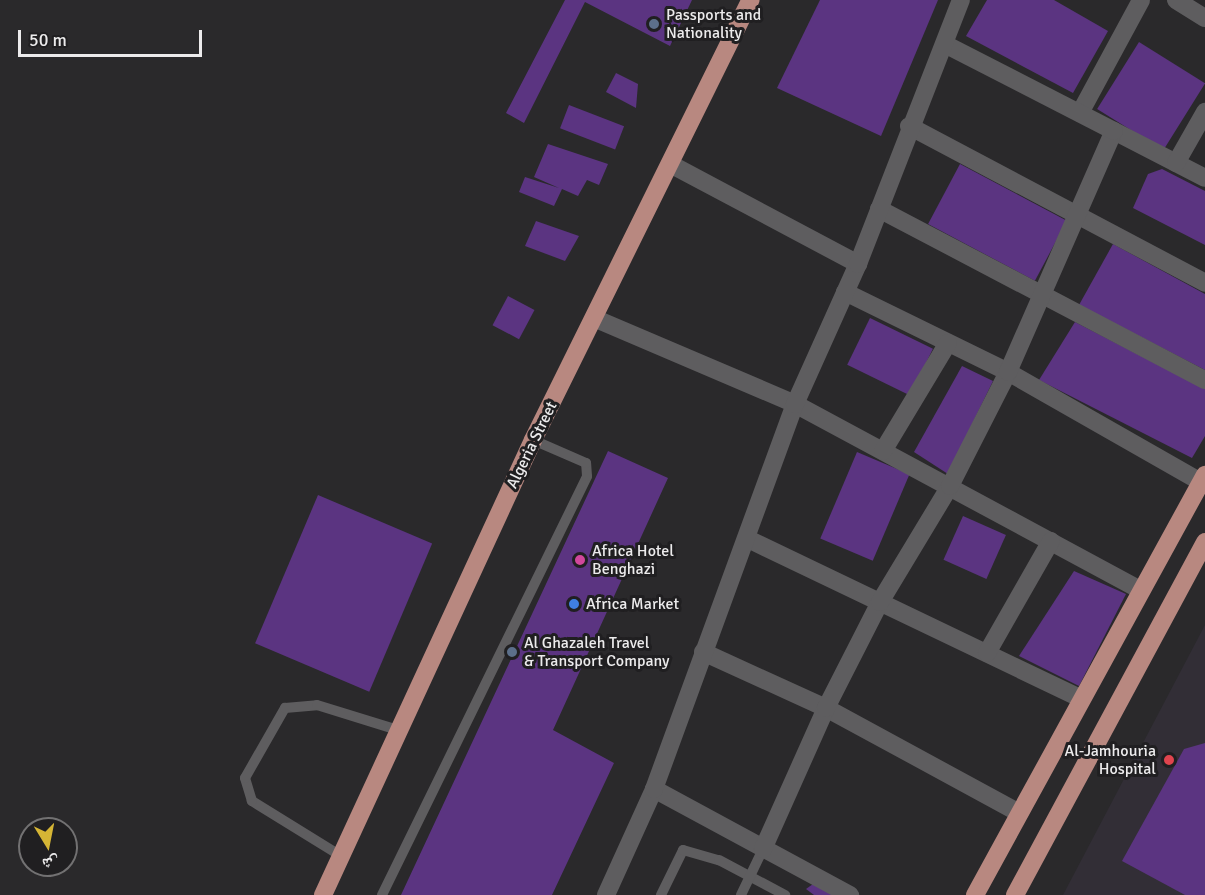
<!DOCTYPE html>
<meta charset="utf-8">
<style>
body{margin:0}
#map{position:relative;width:1205px;height:895px;overflow:hidden;background:#2a292b;font-family:Signika,"Noto Naskh Arabic",sans-serif}
div>[style]{position:absolute}
.built>*{inset:0;background:#322e36}
.building>*{inset:0;background:#5b3481;transform-origin:0 0}
.lane>*{height:10px;margin:-5px;padding:0 5px;transform-origin:5px;border-radius:5px;background:#5e5d5f}
.street>*{height:18px;margin:-9px;padding:0 9px;transform-origin:9px;border-radius:9px;background:#5e5d5f}
.secondary>*{height:18px;margin:-9px;padding:0 9px;transform-origin:9px;border-radius:9px;background:#5e5d5f}
.primary>*{height:18px;margin:-9px;padding:0 9px;transform-origin:9px;border-radius:9px;background:#b88880}
.dots>*{width:16px;height:16px;translate:-50% -50%;box-sizing:border-box;border:3px solid #201f21;border-radius:50%}
span{translate:-50% -50%;white-space:nowrap;text-align:center;line-height:1.15;-webkit-text-stroke:6px #201f21;paint-order:stroke}
.poi-label{font-size:16px;color:#ecebec}
.left{translate:0 -50%;text-align:left}
.right{translate:-100% -50%;text-align:right}
.street-label{font-size:16px;color:#ecebec}
.north{position:absolute;left:18px;top:817px;width:60px;height:60px;box-sizing:border-box;background:#201f21;border:2px solid #727172;border-radius:50%;rotate:170deg;font-size:16px;font-weight:700;line-height:24px;text-align:center;color:#ecebec}
.north::after{content:'';display:block;margin:auto;width:21px;height:27px;background:#d5b535;clip-path:polygon(50% 0,100% 100%,50% 72%,0 100%)}
.scale{position:absolute;left:18px;top:30px;width:184px;height:27px;box-sizing:border-box;border:3px solid #ecebec;border-top:0;padding-left:8px;font-size:18px;line-height:21px;white-space:nowrap;color:#ecebec;-webkit-text-stroke:4px #201f21;paint-order:stroke}
</style>
<div id="map">
<div class="built">
<div style="clip-path:polygon(1205px 625px,1205px 895px,1063px 895px)"></div>
</div>
<div class="building">
<div style="clip-path:polygon(565px 0,692px 0,670px 46px,585px 2px,524px 123px,506px 113px)"></div>
<div style="clip-path:polygon(820px 0,938px 0,881px 136px,777px 88px)"></div>
<div style="clip-path:polygon(987px 0,1054px 0,1108px 31px,1073px 93px,966px 36px)"></div>
<div style="left:1139px;top:42px;width:78px;height:79px;rotate:32deg"></div>
<div style="clip-path:polygon(616px 73px,638px 84px,636px 108px,606px 92px)"></div>
<div style="left:569px;top:105px;width:59px;height:25px;rotate:21deg"></div>
<div style="clip-path:polygon(548px 144px,608px 164px,599px 185px,587px 180px,578px 196px,562px 189px,554px 206px,519px 192px,525px 177px,559px 188px,534px 177px)"></div>
<div style="left:960px;top:164px;width:121px;height:68px;rotate:28deg"></div>
<div style="clip-path:polygon(1162px 169px,1205px 191px,1205px 245px,1133px 208px,1148px 174px)"></div>
<div style="clip-path:polygon(536px 221px,579px 236px,565px 261px,525px 246px)"></div>
<div style="clip-path:polygon(1113px 244px,1205px 294px,1205px 370px,1079px 305px)"></div>
<div style="left:508px;top:296px;width:30px;height:33px;rotate:28deg"></div>
<div style="left:870px;top:318px;width:70px;height:52px;rotate:26deg"></div>
<div style="clip-path:polygon(1075px 322px,1205px 389px,1205px 436px,1192px 458px,1039px 380px)"></div>
<div style="clip-path:polygon(962px 366px,993px 381px,948px 474px,914px 452px)"></div>
<div style="clip-path:polygon(608px 451px,668px 478px,553px 730px,614px 763px,552px 895px,401px 895px)"></div>
<div style="left:857px;top:452px;width:57px;height:94px;rotate:23deg"></div>
<div style="left:318px;top:495px;width:124px;height:161px;rotate:23deg"></div>
<div style="left:963px;top:516px;width:47px;height:48px;rotate:24deg"></div>
<div style="clip-path:polygon(1074px 571px,1126px 594px,1079px 686px,1019px 656px)"></div>
<div style="clip-path:polygon(1205px 743px,1205px 895px,1185px 895px,1122px 861px,1184px 749px)"></div>
<div style="clip-path:polygon(813px 884px,834px 895px,814px 895px,806px 889px)"></div>
</div>
<div class="lane">
<div style="left:341px;top:856px;width:105px;rotate:-148.3deg"></div>
<div style="left:252px;top:801px;width:24px;rotate:-107deg"></div>
<div style="left:245px;top:778px;width:81px;rotate:-60.3deg"></div>
<div style="left:285px;top:708px;width:32px;rotate:-5deg"></div>
<div style="left:317px;top:705px;width:85px;rotate:17.2deg"></div>
<div style="left:382px;top:895px;width:466px;rotate:-63.9deg"></div>
<div style="left:587px;top:476px;width:13px;rotate:-94deg"></div>
<div style="left:586px;top:463px;width:58px;rotate:-156.5deg"></div>
<div style="left:661px;top:895px;width:50px;rotate:-63.9deg"></div>
<div style="left:683px;top:850px;width:37px;rotate:16deg"></div>
<div style="left:719px;top:860px;width:75px;rotate:27.9deg"></div>
<div style="left:741px;top:895px;width:51px;rotate:-64.4deg"></div>
</div>
<div class="street">
<div style="left:1080px;top:113px;width:128px;rotate:-61.6deg"></div>
<div style="left:909px;top:126px;width:335px;rotate:27.9deg"></div>
<div style="left:1114px;top:131px;width:102px;rotate:27.3deg"></div>
<div style="left:1176px;top:163px;width:59px;rotate:-60.4deg"></div>
<div style="left:672px;top:165px;width:211px;rotate:28deg"></div>
<div style="left:879px;top:209px;width:368px;rotate:27.7deg"></div>
<div style="left:845px;top:292px;width:182px;rotate:26.1deg"></div>
<div style="left:1008px;top:372px;width:222px;rotate:29.7deg"></div>
<div style="left:596px;top:319px;width:216px;rotate:23.1deg"></div>
<div style="left:795px;top:404px;width:393px;rotate:28.3deg"></div>
<div style="left:883px;top:451px;width:126px;rotate:-59deg"></div>
<div style="left:748px;top:539px;width:370px;rotate:25.6deg"></div>
<div style="left:703px;top:652px;width:135px;rotate:24.5deg"></div>
<div style="left:826px;top:708px;width:220px;rotate:28.5deg"></div>
<div style="left:987px;top:653px;width:129px;rotate:-60.3deg"></div>
<div style="left:654px;top:789px;width:223px;rotate:28.4deg"></div>
<div style="left:763px;top:849px;width:154px;rotate:-65.9deg"></div>
<div style="left:826px;top:708px;width:119px;rotate:-63deg"></div>
<div style="left:880px;top:602px;width:135px;rotate:-58.9deg"></div>
<div style="left:950px;top:486px;width:128px;rotate:-63deg"></div>
<div style="left:1008px;top:372px;width:263px;rotate:-66.3deg"></div>
<div style="left:1114px;top:131px;width:190px;rotate:-152.8deg"></div>
<div style="left:606px;top:895px;width:116px;rotate:-65.6deg"></div>
<div style="left:654px;top:789px;width:410px;rotate:-69.9deg"></div>
<div style="left:795px;top:404px;width:154px;rotate:-65.8deg"></div>
<div style="left:858px;top:264px;width:283px;rotate:-68.7deg"></div>
</div>
<div class="secondary">
<div style="left:1176px;top:0;width:34px;rotate:32deg"></div>
</div>
<div class="primary">
<div style="left:323px;top:895px;width:501px;rotate:-65.22deg"></div>
<div style="left:533px;top:440px;width:491px;rotate:-63.7deg"></div>
<div style="left:975px;top:895px;width:479px;rotate:-61.3deg"></div>
<div style="left:1015px;top:895px;width:401px;rotate:-61.7deg"></div>
</div>
<div class="dots">
<div style="left:654px;top:24px;background:#5c6f8a"></div>
<div style="left:580px;top:560px;background:#d1479c"></div>
<div style="left:574px;top:604px;background:#3f7fe0"></div>
<div style="left:512px;top:652px;background:#5c6f8a"></div>
<div style="left:1169px;top:760px;background:#e0444e"></div>
</div>
<div class="poi-label">
<span class="left" style="left:666px;top:24px">Passports and<br>Nationality</span>
<span class="left" style="left:592px;top:560px">Africa Hotel<br>Benghazi</span>
<span class="left" style="left:586px;top:604px">Africa Market</span>
<span class="left" style="left:524px;top:652px">Al Ghazaleh Travel<br>&amp; Transport Company</span>
<span class="right" style="left:1156px;top:760px">Al-Jamhouria<br>Hospital</span>
</div>
<div class="street-label">
<span style="left:532px;top:445px;rotate:-64deg">Algeria Street</span>
</div>
<div class="north">ش</div>
<div class="scale">50 m</div>
</div>
